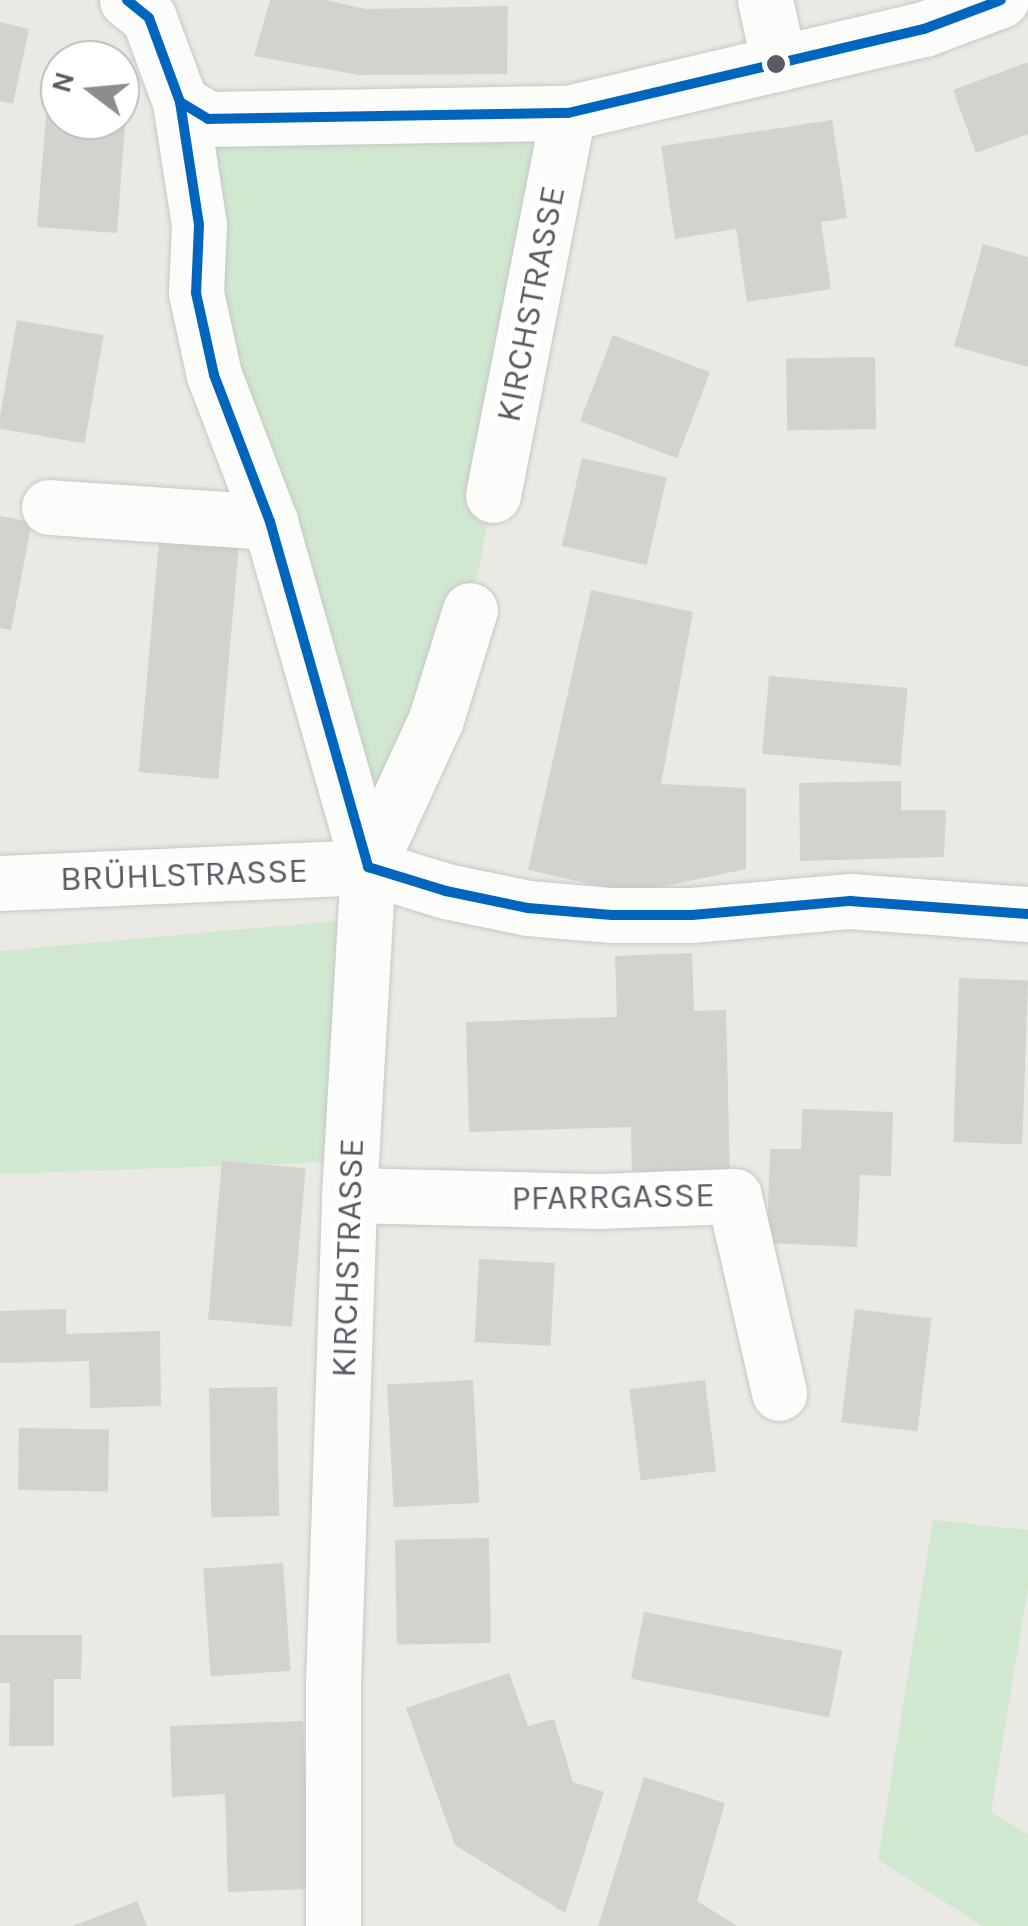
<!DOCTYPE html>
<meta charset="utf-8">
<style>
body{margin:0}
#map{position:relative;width:1028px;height:1926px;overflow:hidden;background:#eae9e3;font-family:Karla,sans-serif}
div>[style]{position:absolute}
.green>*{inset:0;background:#d0e7d0}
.building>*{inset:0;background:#d3d2ce;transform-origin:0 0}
.roads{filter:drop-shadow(0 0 2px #c6c7c5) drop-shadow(0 0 2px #c6c7c5)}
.minor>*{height:55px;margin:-27.5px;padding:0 27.5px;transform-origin:27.5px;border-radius:27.5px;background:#fcfcfb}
.bus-1>*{height:10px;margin:-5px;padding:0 5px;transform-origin:5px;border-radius:5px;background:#0065bd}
.dots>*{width:28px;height:28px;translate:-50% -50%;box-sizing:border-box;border:5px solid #fff;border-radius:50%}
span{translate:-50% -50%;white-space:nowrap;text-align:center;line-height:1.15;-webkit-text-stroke:9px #fff;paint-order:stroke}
.street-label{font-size:35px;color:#595c62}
.north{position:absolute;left:40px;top:40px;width:100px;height:100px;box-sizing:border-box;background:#fff;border:2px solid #bdbec0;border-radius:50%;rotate:286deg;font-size:28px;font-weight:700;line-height:40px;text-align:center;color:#595c62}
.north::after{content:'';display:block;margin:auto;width:35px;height:45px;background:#8c8d8f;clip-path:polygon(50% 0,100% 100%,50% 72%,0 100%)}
</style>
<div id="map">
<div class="green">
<div style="clip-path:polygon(568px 113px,478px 572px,368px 867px,221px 394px,208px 119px)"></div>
<div style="clip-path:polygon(346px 920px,329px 1162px,0 1174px,0 951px)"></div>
<div style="clip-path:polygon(933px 1520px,1028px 1530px,1028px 1587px,991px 1813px,1028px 1834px,1028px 1926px,983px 1926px,878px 1860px)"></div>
</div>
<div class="building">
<div style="clip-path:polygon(270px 0,326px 0,366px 9px,508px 6px,507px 74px,359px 75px,254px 56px)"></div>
<div style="clip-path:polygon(0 22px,29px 29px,13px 104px,0 101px)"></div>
<div style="clip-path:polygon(1028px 62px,1028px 134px,976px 153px,953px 90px)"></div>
<div style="clip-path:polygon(48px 93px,60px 94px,60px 120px,120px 120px,120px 98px,127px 98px,117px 233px,37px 227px)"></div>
<div style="clip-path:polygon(832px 120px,847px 218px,821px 222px,831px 289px,747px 302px,736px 229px,675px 239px,661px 146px)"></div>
<div style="clip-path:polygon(983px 244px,1028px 257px,1028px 367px,954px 346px)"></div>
<div style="left:17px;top:320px;width:88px;height:110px;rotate:10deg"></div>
<div style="left:613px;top:335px;width:104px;height:92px;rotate:21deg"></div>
<div style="left:875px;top:357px;width:72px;height:89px;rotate:89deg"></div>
<div style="left:582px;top:458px;width:87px;height:90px;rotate:13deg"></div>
<div style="clip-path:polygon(0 516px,32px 522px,11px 630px,0 628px)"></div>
<div style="left:160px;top:529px;width:80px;height:244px;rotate:5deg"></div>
<div style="clip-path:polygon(591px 590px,693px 612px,661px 784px,746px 788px,746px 869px,631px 893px,528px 870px)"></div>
<div style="left:769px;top:676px;width:139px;height:78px;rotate:5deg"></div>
<div style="clip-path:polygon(901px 781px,901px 810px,946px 810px,944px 857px,800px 861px,799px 783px)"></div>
<div style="clip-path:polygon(692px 953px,694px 1011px,726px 1010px,730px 1175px,632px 1178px,631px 1127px,469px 1132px,466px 1022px,617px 1017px,615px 956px)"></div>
<div style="left:959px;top:978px;width:69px;height:164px;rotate:2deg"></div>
<div style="clip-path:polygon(802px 1109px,893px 1112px,891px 1176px,860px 1175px,857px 1247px,767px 1243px,770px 1149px,801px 1149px)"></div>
<div style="left:222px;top:1161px;width:84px;height:159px;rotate:5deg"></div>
<div style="left:479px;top:1259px;width:76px;height:83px;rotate:3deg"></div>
<div style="clip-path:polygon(66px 1309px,66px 1334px,160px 1331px,161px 1406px,90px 1408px,89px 1361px,0 1363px,0 1311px)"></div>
<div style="left:855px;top:1309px;width:77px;height:114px;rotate:7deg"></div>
<div style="left:473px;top:1380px;width:123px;height:86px;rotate:87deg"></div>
<div style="left:705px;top:1380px;width:92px;height:76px;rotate:83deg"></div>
<div style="left:277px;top:1387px;width:129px;height:68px;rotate:89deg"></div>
<div style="left:19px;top:1428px;width:90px;height:62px;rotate:1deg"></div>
<div style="left:489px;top:1538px;width:105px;height:94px;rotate:89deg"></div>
<div style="left:283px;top:1563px;width:108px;height:80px;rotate:86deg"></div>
<div style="left:644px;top:1612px;width:202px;height:68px;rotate:11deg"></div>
<div style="clip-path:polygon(0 1635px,82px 1635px,81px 1679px,54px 1679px,54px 1746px,9px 1746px,10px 1683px,0 1683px)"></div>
<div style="clip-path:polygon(509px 1673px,528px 1726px,554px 1719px,573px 1782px,604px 1792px,565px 1913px,455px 1845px,406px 1708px)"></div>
<div style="clip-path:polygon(303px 1721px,310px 1889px,228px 1892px,225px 1794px,172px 1797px,170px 1726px)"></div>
<div style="clip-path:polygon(644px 1777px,725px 1803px,697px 1901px,737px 1926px,598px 1926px)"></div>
<div style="clip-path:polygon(137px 1901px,147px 1926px,73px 1926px)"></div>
</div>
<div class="roads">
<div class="minor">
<div style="left:127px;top:0;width:28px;rotate:39deg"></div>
<div style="left:149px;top:18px;width:90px;rotate:69.7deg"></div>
<div style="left:180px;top:102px;width:124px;rotate:81.2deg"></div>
<div style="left:199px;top:225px;width:68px;rotate:92.5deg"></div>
<div style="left:196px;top:293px;width:84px;rotate:77.6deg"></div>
<div style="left:214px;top:375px;width:157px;rotate:69.1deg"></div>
<div style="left:270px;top:522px;width:359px;rotate:74.1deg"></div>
<div style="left:765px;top:0;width:65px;rotate:77.5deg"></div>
<div style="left:180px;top:102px;width:33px;rotate:31deg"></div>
<div style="left:208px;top:119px;width:360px;rotate:-1deg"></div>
<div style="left:568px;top:113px;width:366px;rotate:-13.3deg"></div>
<div style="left:924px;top:29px;width:82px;rotate:-20.6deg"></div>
<div style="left:493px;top:495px;width:389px;rotate:-78.9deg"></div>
<div style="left:49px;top:507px;width:222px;rotate:3.9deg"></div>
<div style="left:0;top:883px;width:368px;rotate:-2.5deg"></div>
<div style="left:368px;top:867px;width:82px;rotate:17.1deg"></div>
<div style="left:446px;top:891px;width:84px;rotate:11.7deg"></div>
<div style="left:528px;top:908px;width:84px;rotate:4.8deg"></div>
<div style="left:612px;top:915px;width:80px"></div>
<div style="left:692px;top:915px;width:159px;rotate:-5.1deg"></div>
<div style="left:850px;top:901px;width:178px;rotate:4.2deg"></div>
<div style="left:349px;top:1195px;width:248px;rotate:1.4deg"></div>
<div style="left:597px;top:1201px;width:137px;rotate:-2.1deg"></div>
<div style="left:734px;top:1196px;width:202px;rotate:77.1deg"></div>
<div style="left:333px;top:1926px;width:242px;rotate:-90deg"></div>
<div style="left:333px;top:1684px;width:489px;rotate:-88.1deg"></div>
<div style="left:349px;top:1195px;width:329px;rotate:-86.7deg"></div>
<div style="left:368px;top:867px;width:163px;rotate:-65.3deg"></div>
<div style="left:436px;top:719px;width:114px;rotate:-72.7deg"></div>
</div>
</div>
<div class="bus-1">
<div style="left:127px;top:0;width:28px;rotate:39deg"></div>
<div style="left:149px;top:18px;width:90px;rotate:69.7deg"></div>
<div style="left:180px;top:102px;width:124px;rotate:81.2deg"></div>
<div style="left:199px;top:225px;width:68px;rotate:92.5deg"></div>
<div style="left:196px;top:293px;width:84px;rotate:77.6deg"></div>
<div style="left:214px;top:375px;width:157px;rotate:69.1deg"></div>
<div style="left:270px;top:522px;width:359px;rotate:74.1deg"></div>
<div style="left:368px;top:867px;width:82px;rotate:17.1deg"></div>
<div style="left:446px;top:891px;width:84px;rotate:11.7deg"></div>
<div style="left:528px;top:908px;width:84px;rotate:4.8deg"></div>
<div style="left:612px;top:915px;width:80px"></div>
<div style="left:692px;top:915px;width:159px;rotate:-5.1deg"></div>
<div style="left:850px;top:901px;width:178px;rotate:4.2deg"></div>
<div style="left:180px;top:102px;width:33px;rotate:31deg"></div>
<div style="left:208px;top:119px;width:360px;rotate:-1deg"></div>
<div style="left:568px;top:113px;width:366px;rotate:-13.3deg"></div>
<div style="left:924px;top:29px;width:82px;rotate:-20.6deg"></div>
</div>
<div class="dots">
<div style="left:776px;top:64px;background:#595c62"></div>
</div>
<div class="street-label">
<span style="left:531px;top:304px;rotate:-79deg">KIRCHSTRASSE</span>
<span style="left:184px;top:875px;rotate:-2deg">BRÜHLSTRASSE</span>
<span style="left:613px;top:1197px;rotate:-1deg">PFARRGASSE</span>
<span style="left:348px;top:1258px;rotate:-88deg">KIRCHSTRASSE</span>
</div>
<div class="north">N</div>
</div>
